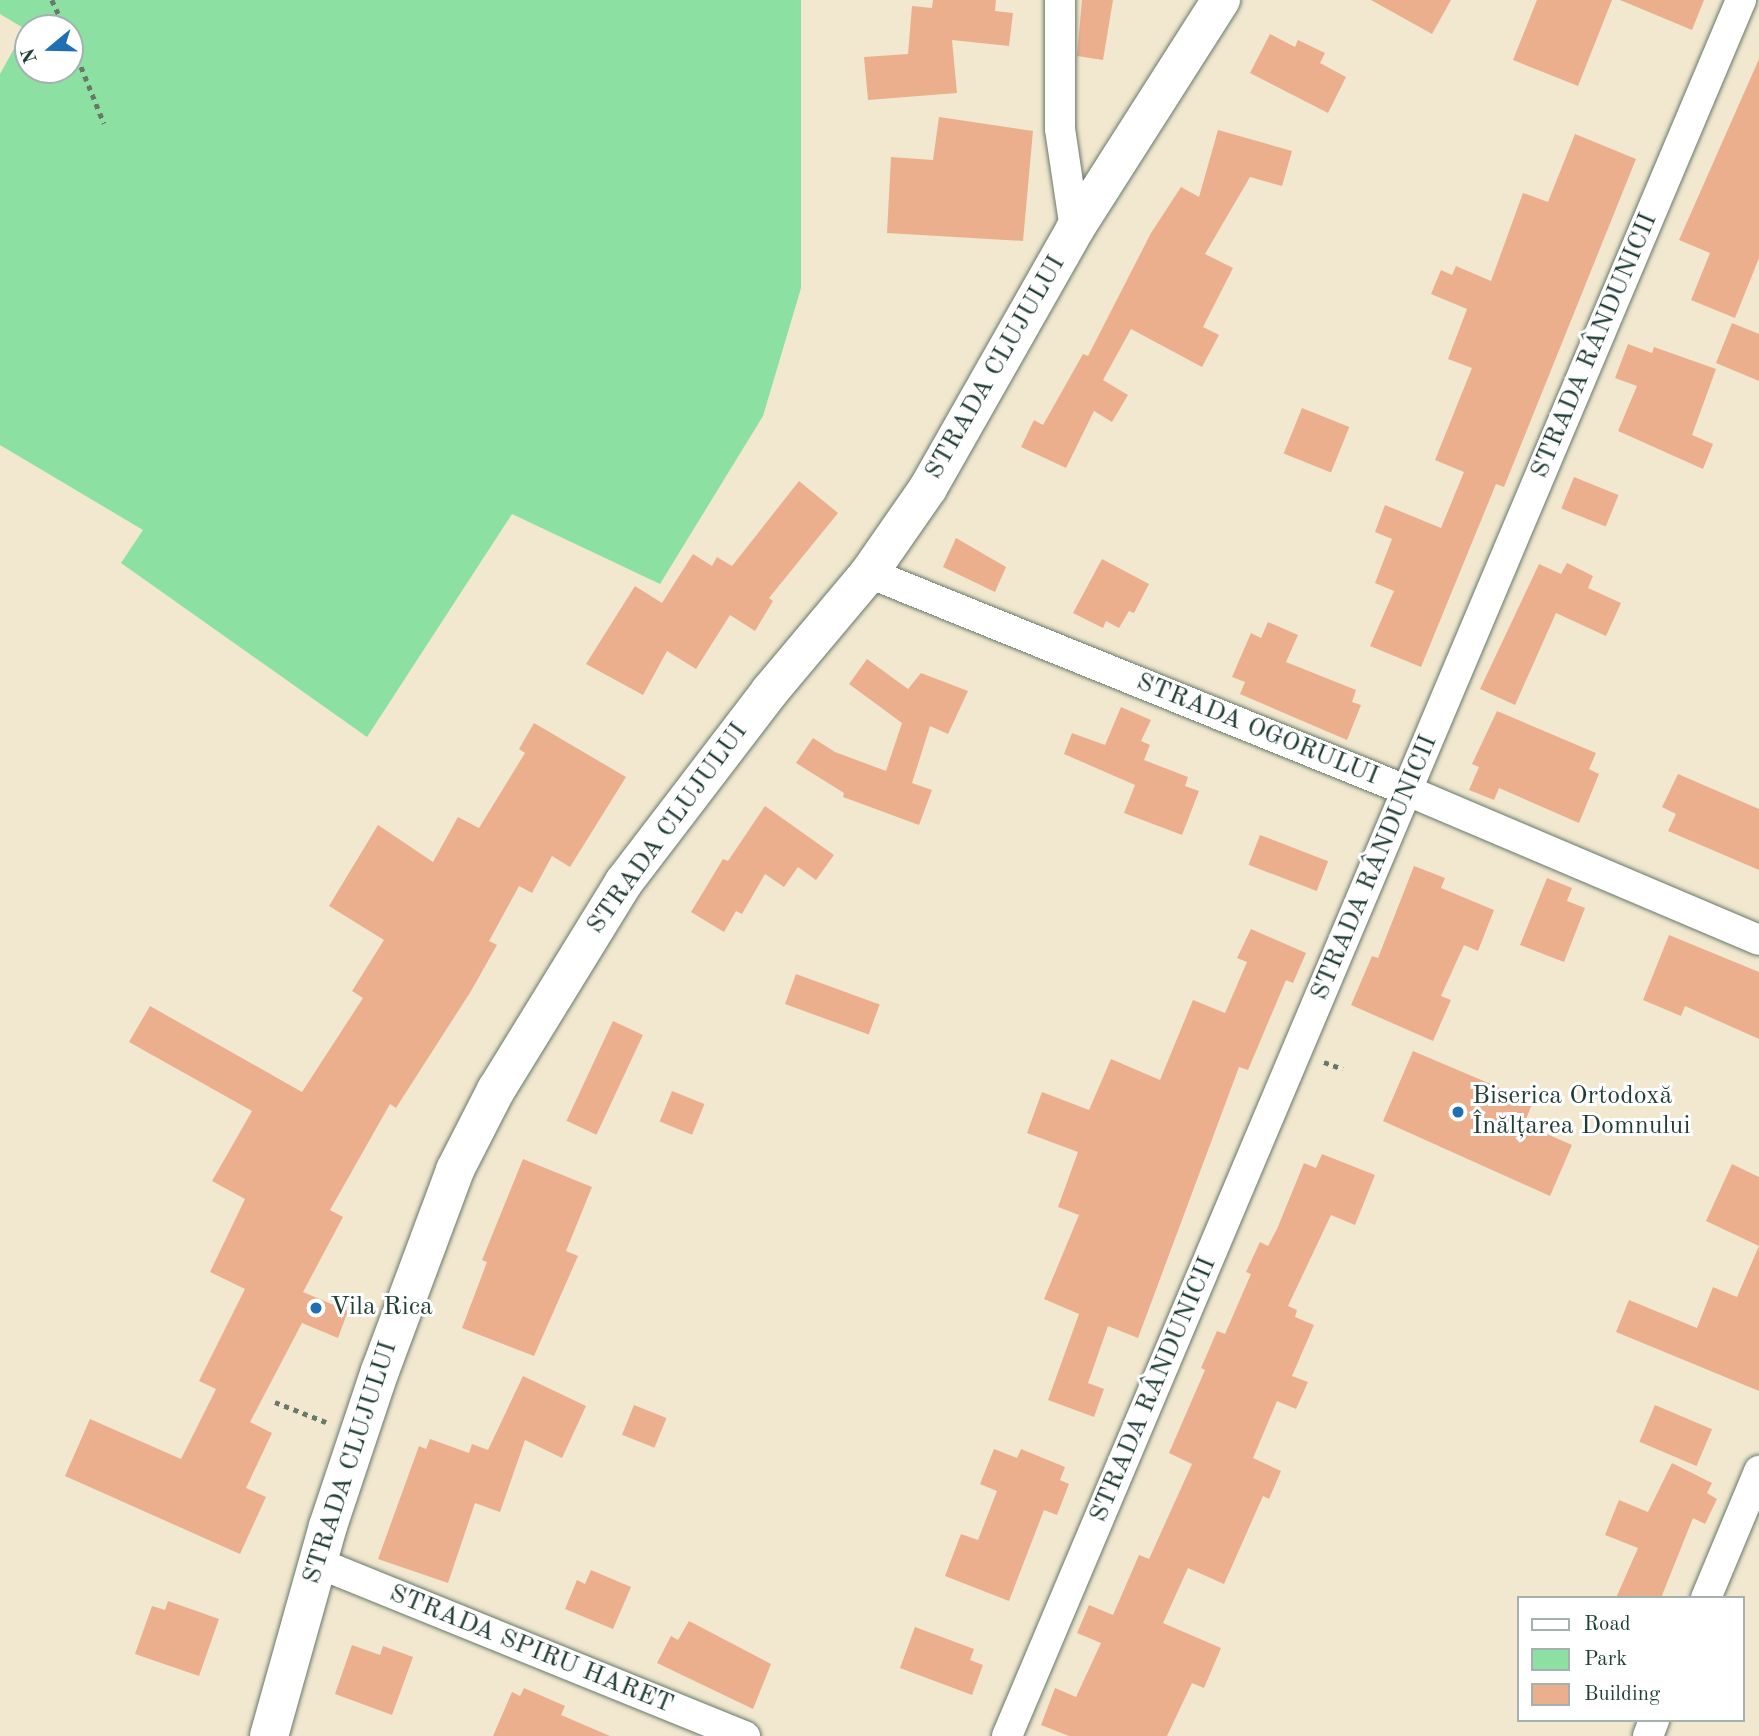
<!DOCTYPE html>
<meta charset="utf-8">
<style>
body{margin:0}
#map{position:relative;width:1759px;height:1736px;overflow:hidden;background:#f1e8cf;font-family:"Old Standard TT",serif}
div>[style]{position:absolute}
.green>*{inset:0;background:#8ce0a2}
.building>*{inset:0;background:#ecaf8e;transform-origin:0 0}
.path>*{height:4.5px;margin-top:-2.25px;transform-origin:0;background:repeating-linear-gradient(90deg,#68796a 0 5px,transparent 0 10px)}
.roads{filter:drop-shadow(0 0 2px #68796a) drop-shadow(0 0 2px #68796a)}
.street>*{height:30px;margin:-15px;padding:0 15px;transform-origin:15px;border-radius:15px;background:#fff}
.primary>*{height:38px;margin:-19px;padding:0 19px;transform-origin:19px;border-radius:19px;background:#fff}
.dots>*{width:19px;height:19px;translate:-50% -50%;box-sizing:border-box;border:4px solid #fff;border-radius:50%}
span{translate:-50% -50%;white-space:nowrap;text-align:center;line-height:1.15;-webkit-text-stroke:6px #fff;paint-order:stroke}
.street-label{font-size:26px;color:#1f3d34}
.poi-label{font-size:26px;color:#1f3d34}
.left{translate:0 -50%;text-align:left}
.legend{position:absolute;left:1517px;top:1596px;width:228px;height:126px;box-sizing:border-box;background:#fff;border:2px solid #a5b1ae;margin:0;padding:9px 12px;list-style:none;font-size:21px;color:#1f3d34}
.legend li{display:flex;align-items:center;gap:14px;height:35px}
.legend b{width:35px;border:2px solid #a5b1ae}
.north{position:absolute;left:14px;top:14px;width:70px;height:70px;box-sizing:border-box;background:#fff;border:2px solid #a5b1ae;border-radius:50%;rotate:251deg;font-size:19px;font-weight:700;line-height:28px;text-align:center;color:#1f3d34}
.north::after{content:'';display:block;margin:auto;width:24px;height:32px;background:#1f6fb2;clip-path:polygon(50% 0,100% 100%,50% 72%,0 100%)}
</style>
<div id="map">
<div class="green">
<div style="clip-path:polygon(evenodd,0 0,801px 0,801px 288px,763px 416px,660px 584px,512px 514px,367px 737px,121px 563px,143px 530px,0 445px,0 74px,25px 29px,0 14px,0 0,28px 28px,70px 28px,70px 70px,28px 70px,28px 28px)"></div>
</div>
<div class="building">
<div style="clip-path:polygon(933px 0,996px 0,995px 11px,1013px 13px,1009px 46px,952px 40px,957px 93px,868px 100px,864px 57px,908px 54px,912px 6px,932px 8px)"></div>
<div style="clip-path:polygon(1082px 0,1113px 0,1103px 60px,1077px 56px)"></div>
<div style="clip-path:polygon(1371px 0,1451px 0,1432px 34px)"></div>
<div style="clip-path:polygon(1537px 0,1612px 0,1578px 86px,1513px 60px)"></div>
<div style="clip-path:polygon(1620px 0,1704px 0,1692px 30px)"></div>
<div style="clip-path:polygon(1270px 34px,1295px 47px,1298px 40px,1325px 53px,1320px 63px,1346px 77px,1328px 113px,1250px 73px)"></div>
<div style="clip-path:polygon(1759px 59px,1759px 258px,1735px 318px,1691px 300px,1710px 253px,1679px 240px)"></div>
<div style="clip-path:polygon(939px 117px,1033px 131px,1023px 241px,887px 233px,891px 157px,933px 160px)"></div>
<div style="clip-path:polygon(1218px 130px,1292px 151px,1282px 186px,1250px 177px,1205px 254px,1233px 268px,1203px 327px,1219px 335px,1202px 367px,1131px 329px,1103px 380px,1128px 395px,1112px 422px,1094px 411px,1066px 468px,1021px 447px,1034px 420px,1043px 425px,1083px 354px,1088px 356px,1151px 233px,1181px 187px,1199px 197px)"></div>
<div style="clip-path:polygon(1575px 134px,1636px 159px,1504px 487px,1496px 484px,1421px 667px,1370px 646px,1394px 591px,1375px 583px,1392px 539px,1375px 532px,1385px 505px,1441px 528px,1464px 472px,1435px 460px,1472px 368px,1448px 359px,1467px 309px,1431px 294px,1441px 270px,1452px 275px,1456px 266px,1491px 281px,1523px 193px,1548px 202px)"></div>
<div style="clip-path:polygon(1732px 323px,1759px 334px,1759px 381px,1716px 363px)"></div>
<div style="clip-path:polygon(1628px 344px,1652px 353px,1654px 347px,1716px 369px,1692px 435px,1713px 444px,1703px 469px,1618px 431px,1637px 386px,1615px 378px)"></div>
<div style="left:1302px;top:408px;width:51px;height:49px;rotate:22deg"></div>
<div style="left:1574px;top:477px;width:48px;height:34px;rotate:22deg"></div>
<div style="clip-path:polygon(799px 481px,838px 513px,769px 598px,773px 601px,755px 631px,730px 615px,696px 669px,667px 651px,643px 695px,586px 664px,635px 586px,662px 603px,693px 554px,712px 566px,717px 557px,732px 566px)"></div>
<div style="clip-path:polygon(956px 538px,1006px 567px,995px 592px,943px 567px)"></div>
<div style="clip-path:polygon(1102px 559px,1149px 584px,1134px 613px,1129px 611px,1119px 628px,1106px 621px,1103px 628px,1073px 613px)"></div>
<div style="clip-path:polygon(1567px 563px,1593px 576px,1588px 588px,1621px 603px,1606px 636px,1556px 613px,1515px 705px,1480px 689px,1539px 564px,1561px 574px)"></div>
<div style="clip-path:polygon(1268px 622px,1298px 635px,1286px 662px,1356px 690px,1352px 702px,1361px 705px,1347px 740px,1240px 694px,1245px 682px,1232px 677px,1251px 633px,1261px 638px)"></div>
<div style="clip-path:polygon(867px 659px,908px 689px,921px 673px,968px 691px,948px 734px,930px 726px,912px 783px,932px 790px,919px 825px,843px 797px,844px 793px,796px 763px,813px 738px,835px 752px,886px 771px,902px 723px,849px 684px)"></div>
<div style="clip-path:polygon(1121px 707px,1151px 720px,1141px 741px,1150px 745px,1144px 760px,1188px 777px,1185px 786px,1199px 791px,1182px 835px,1124px 813px,1135px 785px,1064px 754px,1072px 733px,1105px 745px)"></div>
<div style="clip-path:polygon(1497px 711px,1596px 753px,1589px 769px,1599px 774px,1579px 823px,1499px 788px,1494px 800px,1469px 790px,1479px 767px,1472px 764px)"></div>
<div style="clip-path:polygon(534px 723px,626px 777px,570px 867px,552px 856px,532px 893px,519px 886px,489px 941px,497px 945px,471px 991px,396px 1108px,390px 1104px,330px 1210px,343px 1217px,303px 1292px,348px 1311px,338px 1338px,302px 1323px,250px 1422px,272px 1433px,246px 1488px,266px 1497px,240px 1554px,65px 1476px,90px 1419px,181px 1459px,216px 1389px,199px 1381px,245px 1289px,210px 1272px,245px 1199px,212px 1181px,252px 1111px,129px 1042px,150px 1006px,302px 1092px,363px 998px,352px 991px,384px 940px,329px 906px,378px 825px,433px 862px,458px 817px,479px 828px,525px 753px,519px 749px)"></div>
<div style="clip-path:polygon(1678px 774px,1759px 809px,1759px 870px,1668px 831px,1676px 814px,1662px 807px)"></div>
<div style="clip-path:polygon(765px 806px,834px 855px,816px 880px,798px 867px,784px 887px,765px 874px,742px 914px,736px 911px,724px 932px,691px 912px,723px 859px,728px 861px)"></div>
<div style="left:1260px;top:835px;width:73px;height:32px;rotate:21deg"></div>
<div style="clip-path:polygon(1414px 866px,1445px 878px,1441px 888px,1494px 910px,1478px 951px,1464px 945px,1441px 996px,1451px 1000px,1433px 1041px,1351px 1005px,1372px 956px,1378px 958px)"></div>
<div style="clip-path:polygon(1547px 878px,1572px 888px,1567px 901px,1585px 908px,1564px 962px,1520px 945px)"></div>
<div style="clip-path:polygon(1251px 929px,1306px 953px,1293px 983px,1286px 980px,1248px 1070px,1239px 1067px,1138px 1338px,1108px 1326px,1088px 1383px,1104px 1389px,1094px 1417px,1048px 1400px,1079px 1314px,1044px 1299px,1079px 1215px,1058px 1207px,1078px 1152px,1027px 1133px,1042px 1092px,1089px 1110px,1111px 1059px,1160px 1080px,1193px 1000px,1225px 1013px,1247px 962px,1237px 958px)"></div>
<div style="clip-path:polygon(1669px 935px,1759px 972px,1759px 1039px,1685px 1006px,1681px 1016px,1643px 1000px)"></div>
<div style="left:796px;top:974px;width:89px;height:32px;rotate:20deg"></div>
<div style="left:613px;top:1021px;width:33px;height:110px;rotate:25deg"></div>
<div style="clip-path:polygon(1413px 1051px,1533px 1102px,1524px 1124px,1572px 1145px,1550px 1196px,1383px 1121px)"></div>
<div style="left:672px;top:1091px;width:35px;height:33px;rotate:22deg"></div>
<div style="clip-path:polygon(1322px 1154px,1375px 1175px,1355px 1225px,1331px 1215px,1288px 1306px,1297px 1310px,1295px 1317px,1314px 1325px,1292px 1376px,1308px 1382px,1296px 1409px,1277px 1401px,1253px 1458px,1281px 1471px,1269px 1499px,1263px 1496px,1224px 1584px,1188px 1568px,1163px 1623px,1221px 1648px,1204px 1688px,1192px 1683px,1167px 1736px,1069px 1736px,1041px 1725px,1055px 1688px,1076px 1697px,1101px 1643px,1077px 1633px,1089px 1605px,1113px 1615px,1139px 1555px,1149px 1559px,1192px 1464px,1169px 1453px,1205px 1370px,1201px 1368px,1217px 1331px,1225px 1334px,1251px 1274px,1246px 1272px,1260px 1242px,1268px 1246px,1277px 1229px,1304px 1163px,1316px 1168px)"></div>
<div style="clip-path:polygon(523px 1159px,592px 1187px,566px 1251px,578px 1256px,534px 1356px,462px 1328px,487px 1262px,482px 1260px)"></div>
<div style="clip-path:polygon(1732px 1164px,1759px 1177px,1759px 1246px,1706px 1221px)"></div>
<div style="clip-path:polygon(1759px 1246px,1759px 1391px,1616px 1332px,1629px 1300px,1697px 1328px,1713px 1287px,1737px 1297px)"></div>
<div style="clip-path:polygon(523px 1376px,586px 1406px,562px 1458px,525px 1440px,500px 1512px,475px 1503px,448px 1583px,378px 1559px,419px 1446px,426px 1449px,430px 1439px,469px 1453px,472px 1444px,488px 1450px)"></div>
<div style="left:634px;top:1405px;width:35px;height:32px;rotate:22deg"></div>
<div style="left:1655px;top:1405px;width:62px;height:40px;rotate:23deg"></div>
<div style="clip-path:polygon(994px 1449px,1017px 1458px,1021px 1449px,1065px 1467px,1060px 1480px,1069px 1484px,1057px 1515px,1044px 1510px,1009px 1601px,945px 1576px,961px 1534px,978px 1540px,997px 1491px,980px 1484px)"></div>
<div style="clip-path:polygon(1672px 1463px,1712px 1483px,1707px 1493px,1717px 1499px,1705px 1524px,1693px 1518px,1661px 1598px,1616px 1598px,1638px 1548px,1605px 1535px,1619px 1500px,1648px 1512px)"></div>
<div style="clip-path:polygon(591px 1570px,631px 1587px,613px 1629px,565px 1609px,577px 1580px,585px 1584px)"></div>
<div style="clip-path:polygon(168px 1601px,219px 1619px,199px 1676px,135px 1654px,152px 1606px,165px 1610px)"></div>
<div style="clip-path:polygon(689px 1621px,771px 1664px,753px 1709px,657px 1663px,671px 1636px,678px 1640px)"></div>
<div style="clip-path:polygon(915px 1627px,974px 1649px,970px 1660px,983px 1665px,972px 1695px,900px 1668px)"></div>
<div style="clip-path:polygon(352px 1645px,380px 1655px,383px 1646px,413px 1657px,392px 1715px,335px 1694px)"></div>
<div style="clip-path:polygon(524px 1688px,565px 1706px,561px 1715px,610px 1736px,493px 1736px,512px 1692px,520px 1696px)"></div>
</div>
<div class="path">
<div style="left:52px;top:0;width:31px;rotate:65deg"></div>
<div style="left:70px;top:39px;width:91px;rotate:68deg"></div>
<div style="left:1324px;top:1062px;width:20px;rotate:20deg"></div>
<div style="left:275px;top:1402px;width:55px;rotate:21.4deg"></div>
</div>
<div class="roads">
<div class="street">
<div style="left:1060px;top:0;width:129px;rotate:90deg"></div>
<div style="left:1060px;top:129px;width:101px;rotate:81.5deg"></div>
<div style="left:869px;top:573px;width:581px;rotate:22.02deg"></div>
<div style="left:1408px;top:791px;width:381px;rotate:23deg"></div>
<div style="left:318px;top:1563px;width:461px;rotate:22.1deg"></div>
<div style="left:1706px;top:1598px;width:138px;rotate:-67.3deg"></div>
<div style="left:1007px;top:1736px;width:1885px;rotate:-67.08deg"></div>
<div style="left:1648px;top:1736px;width:17px;rotate:-69deg"></div>
</div>
<div class="primary">
<div style="left:269px;top:1736px;width:218px;rotate:-74.3deg"></div>
<div style="left:328px;top:1526px;width:163px;rotate:-71.5deg"></div>
<div style="left:380px;top:1371px;width:215px;rotate:-69.5deg"></div>
<div style="left:455px;top:1170px;width:90px;rotate:-62.9deg"></div>
<div style="left:496px;top:1090px;width:244px;rotate:-58.4deg"></div>
<div style="left:624px;top:882px;width:240px;rotate:-52.6deg"></div>
<div style="left:770px;top:691px;width:154px;rotate:-50deg"></div>
<div style="left:869px;top:573px;width:103px;rotate:-55.2deg"></div>
<div style="left:928px;top:488px;width:298px;rotate:-60.4deg"></div>
<div style="left:1075px;top:229px;width:272px;rotate:-57.5deg"></div>
</div>
</div>
<div class="dots">
<div style="left:1458px;top:1112px;background:#1f6fb2"></div>
<div style="left:316px;top:1308px;background:#1f6fb2"></div>
</div>
<div class="street-label">
<span style="left:1595px;top:346px;rotate:-67deg">STRADA RÂNDUNICII</span>
<span style="left:996px;top:368px;rotate:-60deg">STRADA CLUJULUI</span>
<span style="left:1257px;top:730px;rotate:22deg">STRADA OGORULUI</span>
<span style="left:668px;top:829px;rotate:-54deg">STRADA CLUJULUI</span>
<span style="left:1375px;top:868px;rotate:-67deg">STRADA RÂNDUNICII</span>
<span style="left:1154px;top:1390px;rotate:-67deg">STRADA RÂNDUNICII</span>
<span style="left:351px;top:1463px;rotate:-72deg">STRADA CLUJULUI</span>
<span style="left:531px;top:1650px;rotate:22deg">STRADA SPIRU HARET</span>
</div>
<div class="poi-label">
<span class="left" style="left:1472px;top:1112px">Biserica Ortodoxă<br>Înălțarea Domnului</span>
<span class="left" style="left:330px;top:1308px">Vila Rica</span>
</div>
<ul class="legend">
<li><b style="height:9px;background:#fff"></b>Road</li>
<li><b style="height:19px;background:#8ce0a2"></b>Park</li>
<li><b style="height:19px;background:#ecaf8e"></b>Building</li>
</ul>
<div class="north">N</div>
</div>
